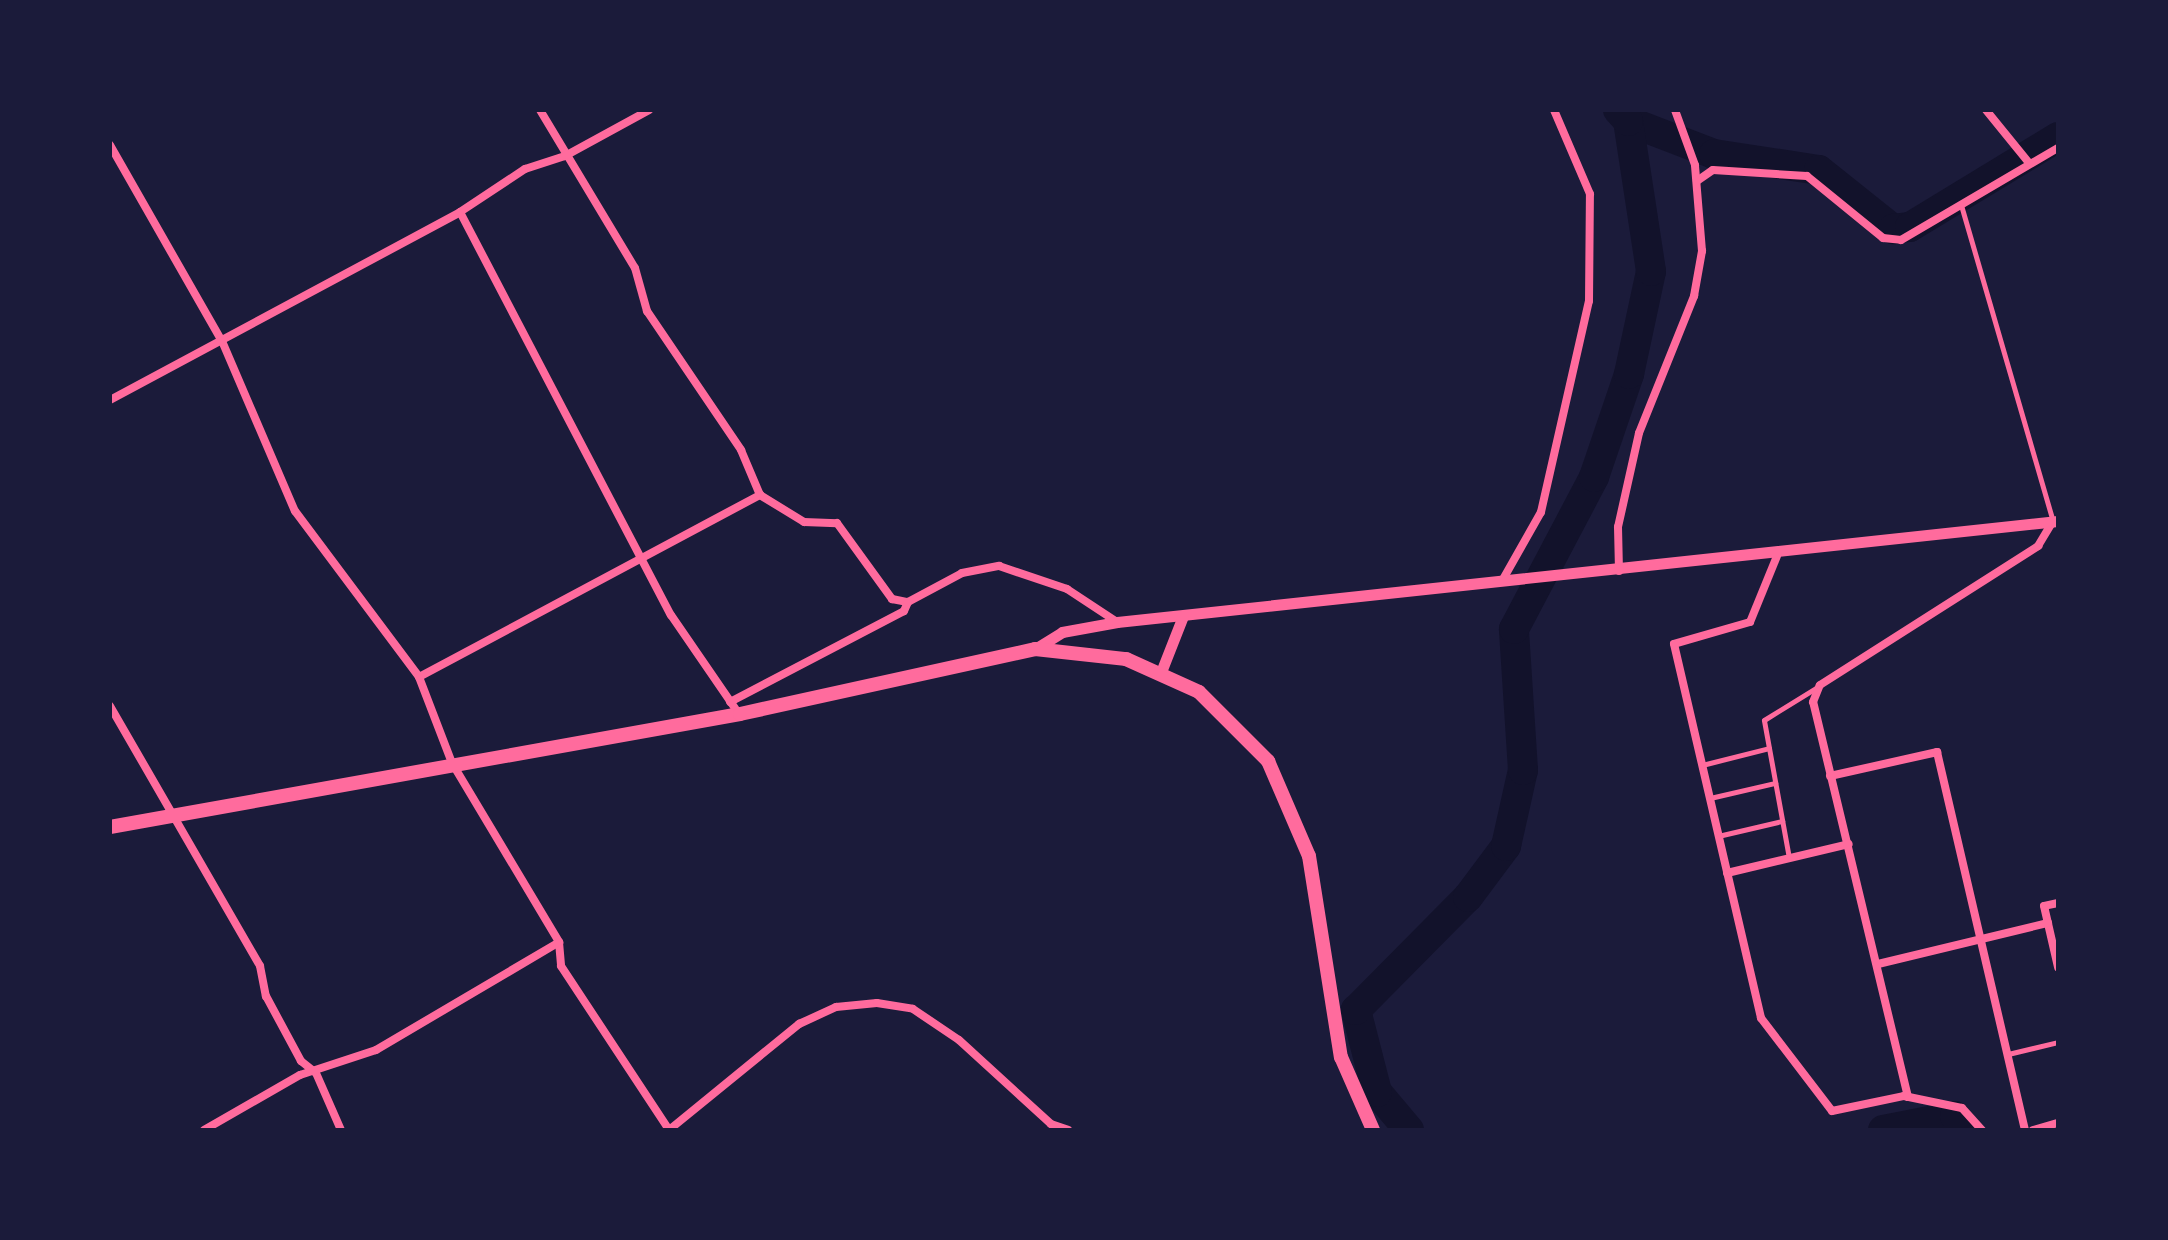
<!DOCTYPE html>
<style>
body{margin:0}
#map{position:relative;width:2168px;height:1240px;overflow:hidden;background:#1b1b3a;font-family:Quicksand,sans-serif}
div>[style]{position:absolute}
.river>*{height:30px;margin:-15px;padding:0 15px;transform-origin:15px;border-radius:15px;background:#12122b}
.service>*{height:5px;margin:-2.5px;padding:0 2.5px;transform-origin:2.5px;border-radius:2.5px;background:#ff6b9d}
.minor>*{height:8px;margin:-4px;padding:0 4px;transform-origin:4px;border-radius:4px;background:#ff6b9d}
.tertiary>*{height:11px;margin:-5.5px;padding:0 5.5px;transform-origin:5.5px;border-radius:5.5px;background:#ff6b9d}
.primary>*{height:14px;margin:-7px;padding:0 7px;transform-origin:7px;border-radius:7px;background:#ff6b9d}
span{translate:-50% -50%;white-space:nowrap;text-align:center;line-height:1.15;-webkit-text-stroke:8px #1b1b3a;paint-order:stroke}
.frame{position:absolute;inset:0;border:112px solid #1b1b3a;pointer-events:none}
</style>
<div id="map">
<div class="river">
<div style="left:1628px;top:121px;width:92px;rotate:21deg"></div>
<div style="left:1714px;top:154px;width:106px;rotate:8.7deg"></div>
<div style="left:1819px;top:170px;width:95px;rotate:38.6deg"></div>
<div style="left:1893px;top:229px;width:17px;rotate:-7deg"></div>
<div style="left:1910px;top:227px;width:173px;rotate:-31.3deg"></div>
<div style="left:1409px;top:1130px;width:50px;rotate:-130.1deg"></div>
<div style="left:1377px;top:1092px;width:85px;rotate:-104.4deg"></div>
<div style="left:1356px;top:1010px;width:159px;rotate:-45.3deg"></div>
<div style="left:1468px;top:897px;width:64px;rotate:-53.3deg"></div>
<div style="left:1506px;top:846px;width:78px;rotate:-77.4deg"></div>
<div style="left:1523px;top:770px;width:141px;rotate:-93.7deg"></div>
<div style="left:1514px;top:629px;width:172px;rotate:-62.2deg"></div>
<div style="left:1594px;top:477px;width:109px;rotate:-71.2deg"></div>
<div style="left:1629px;top:374px;width:105px;rotate:-77.9deg"></div>
<div style="left:1651px;top:271px;width:152px;rotate:-98.7deg"></div>
<div style="left:1628px;top:121px;width:15px;rotate:-132deg"></div>
<div style="left:1883px;top:1130px;width:73px;rotate:-11deg"></div>
<div style="left:1955px;top:1116px;width:17px;rotate:54deg"></div>
</div>
<div class="service">
<div style="left:1961px;top:205px;width:329px;rotate:73.8deg"></div>
<div style="left:1702px;top:765px;width:69px;rotate:-14.2deg"></div>
<div style="left:1710px;top:798px;width:67px;rotate:-13deg"></div>
<div style="left:1718px;top:836px;width:66px;rotate:-13.2deg"></div>
<div style="left:1789px;top:858px;width:140px;rotate:-100.3deg"></div>
<div style="left:1764px;top:720px;width:65px;rotate:-31.7deg"></div>
<div style="left:2008px;top:1054px;width:51px;rotate:-13.5deg"></div>
</div>
<div class="minor">
<div style="left:540px;top:110px;width:184px;rotate:59deg"></div>
<div style="left:635px;top:268px;width:45px;rotate:74.4deg"></div>
<div style="left:647px;top:311px;width:168px;rotate:55.9deg"></div>
<div style="left:741px;top:450px;width:49px;rotate:67.1deg"></div>
<div style="left:760px;top:495px;width:52px;rotate:31.5deg"></div>
<div style="left:804px;top:522px;width:33px;rotate:2deg"></div>
<div style="left:837px;top:523px;width:94px;rotate:54.1deg"></div>
<div style="left:892px;top:599px;width:16px;rotate:11deg"></div>
<div style="left:908px;top:602px;width:61px;rotate:-28.2deg"></div>
<div style="left:962px;top:573px;width:38px;rotate:-11deg"></div>
<div style="left:999px;top:566px;width:72px;rotate:18.7deg"></div>
<div style="left:1067px;top:589px;width:60px;rotate:33.4deg"></div>
<div style="left:1986px;top:110px;width:68px;rotate:50.9deg"></div>
<div style="left:110px;top:145px;width:226px;rotate:60.3deg"></div>
<div style="left:222px;top:341px;width:185px;rotate:66.8deg"></div>
<div style="left:295px;top:511px;width:207px;rotate:53.2deg"></div>
<div style="left:419px;top:677px;width:92px;rotate:69deg"></div>
<div style="left:452px;top:763px;width:209px;rotate:59.1deg"></div>
<div style="left:559px;top:942px;width:24px;rotate:85deg"></div>
<div style="left:561px;top:966px;width:196px;rotate:56.6deg"></div>
<div style="left:1697px;top:181px;width:19px;rotate:-35deg"></div>
<div style="left:1713px;top:170px;width:94px;rotate:3.7deg"></div>
<div style="left:1807px;top:176px;width:98px;rotate:39.2deg"></div>
<div style="left:1883px;top:238px;width:18px;rotate:6deg"></div>
<div style="left:1901px;top:240px;width:182px;rotate:-30.4deg"></div>
<div style="left:460px;top:212px;width:455px;rotate:62.4deg"></div>
<div style="left:671px;top:615px;width:120px;rotate:55.5deg"></div>
<div style="left:110px;top:400px;width:397px;rotate:-28.2deg"></div>
<div style="left:460px;top:212px;width:78px;rotate:-33.5deg"></div>
<div style="left:525px;top:169px;width:42px;rotate:-18deg"></div>
<div style="left:565px;top:156px;width:96px;rotate:-28.7deg"></div>
<div style="left:1777px;top:556px;width:71px;rotate:112.2deg"></div>
<div style="left:1750px;top:622px;width:79px;rotate:163.9deg"></div>
<div style="left:1674px;top:644px;width:384px;rotate:76.9deg"></div>
<div style="left:1761px;top:1018px;width:117px;rotate:52.6deg"></div>
<div style="left:1832px;top:1111px;width:74px;rotate:-11.8deg"></div>
<div style="left:1904px;top:1096px;width:59px;rotate:11.7deg"></div>
<div style="left:1962px;top:1108px;width:30px;rotate:48deg"></div>
<div style="left:1619px;top:571px;width:44px;rotate:-91.3deg"></div>
<div style="left:1618px;top:527px;width:96px;rotate:-77.4deg"></div>
<div style="left:1639px;top:433px;width:148px;rotate:-68.1deg"></div>
<div style="left:1694px;top:296px;width:46px;rotate:-79.9deg"></div>
<div style="left:1702px;top:251px;width:86px;rotate:-94.7deg"></div>
<div style="left:1695px;top:165px;width:59px;rotate:-110deg"></div>
<div style="left:1502px;top:581px;width:79px;rotate:-60.5deg"></div>
<div style="left:1541px;top:512px;width:216px;rotate:-77.2deg"></div>
<div style="left:1589px;top:301px;width:107px;rotate:-89.5deg"></div>
<div style="left:1590px;top:194px;width:91px;rotate:-113.2deg"></div>
<div style="left:419px;top:677px;width:387px;rotate:-28.1deg"></div>
<div style="left:730px;top:702px;width:196px;rotate:-27.6deg"></div>
<div style="left:904px;top:611px;width:10px;rotate:-66deg"></div>
<div style="left:110px;top:706px;width:300px;rotate:60deg"></div>
<div style="left:260px;top:966px;width:31px;rotate:79deg"></div>
<div style="left:266px;top:996px;width:74px;rotate:61.7deg"></div>
<div style="left:301px;top:1061px;width:19px;rotate:39deg"></div>
<div style="left:316px;top:1073px;width:62px;rotate:66.3deg"></div>
<div style="left:1830px;top:776px;width:110px;rotate:-12.6deg"></div>
<div style="left:1937px;top:752px;width:388px;rotate:76.9deg"></div>
<div style="left:1727px;top:873px;width:125px;rotate:-13.4deg"></div>
<div style="left:2058px;top:903px;width:14px;rotate:168deg"></div>
<div style="left:2044px;top:906px;width:63px;rotate:77.1deg"></div>
<div style="left:1878px;top:964px;width:175px;rotate:-13.6deg"></div>
<div style="left:1908px;top:1097px;width:406px;rotate:-103.5deg"></div>
<div style="left:1813px;top:702px;width:18px;rotate:-68deg"></div>
<div style="left:1820px;top:685px;width:259px;rotate:-32.5deg"></div>
<div style="left:2038px;top:546px;width:29px;rotate:-59deg"></div>
<div style="left:204px;top:1130px;width:111px;rotate:-29.8deg"></div>
<div style="left:300px;top:1075px;width:80px;rotate:-18.2deg"></div>
<div style="left:376px;top:1050px;width:212px;rotate:-30.5deg"></div>
<div style="left:669px;top:1130px;width:168px;rotate:-39.2deg"></div>
<div style="left:799px;top:1024px;width:41px;rotate:-24.7deg"></div>
<div style="left:836px;top:1007px;width:41px;rotate:-5.6deg"></div>
<div style="left:877px;top:1003px;width:36px;rotate:9deg"></div>
<div style="left:913px;top:1009px;width:55px;rotate:34deg"></div>
<div style="left:959px;top:1040px;width:125px;rotate:42.4deg"></div>
<div style="left:1051px;top:1124px;width:18px;rotate:19deg"></div>
<div style="left:2033px;top:1130px;width:26px;rotate:-16deg"></div>
</div>
<div class="tertiary">
<div style="left:1035px;top:649px;width:32px;rotate:-32deg"></div>
<div style="left:1062px;top:632px;width:56px;rotate:-10.3deg"></div>
<div style="left:1117px;top:622px;width:946px;rotate:-6.13deg"></div>
<div style="left:1161px;top:672px;width:60px;rotate:-68.6deg"></div>
</div>
<div class="primary">
<div style="left:110px;top:827px;width:640px;rotate:-10.17deg"></div>
<div style="left:740px;top:714px;width:302px;rotate:-12.4deg"></div>
<div style="left:1035px;top:649px;width:92px;rotate:6.3deg"></div>
<div style="left:1126px;top:659px;width:80px;rotate:24.3deg"></div>
<div style="left:1199px;top:692px;width:98px;rotate:45deg"></div>
<div style="left:1268px;top:761px;width:103px;rotate:66.7deg"></div>
<div style="left:1309px;top:856px;width:204px;rotate:81deg"></div>
<div style="left:1341px;top:1057px;width:80px;rotate:66.3deg"></div>
</div>
<div class="frame"></div>
</div>
